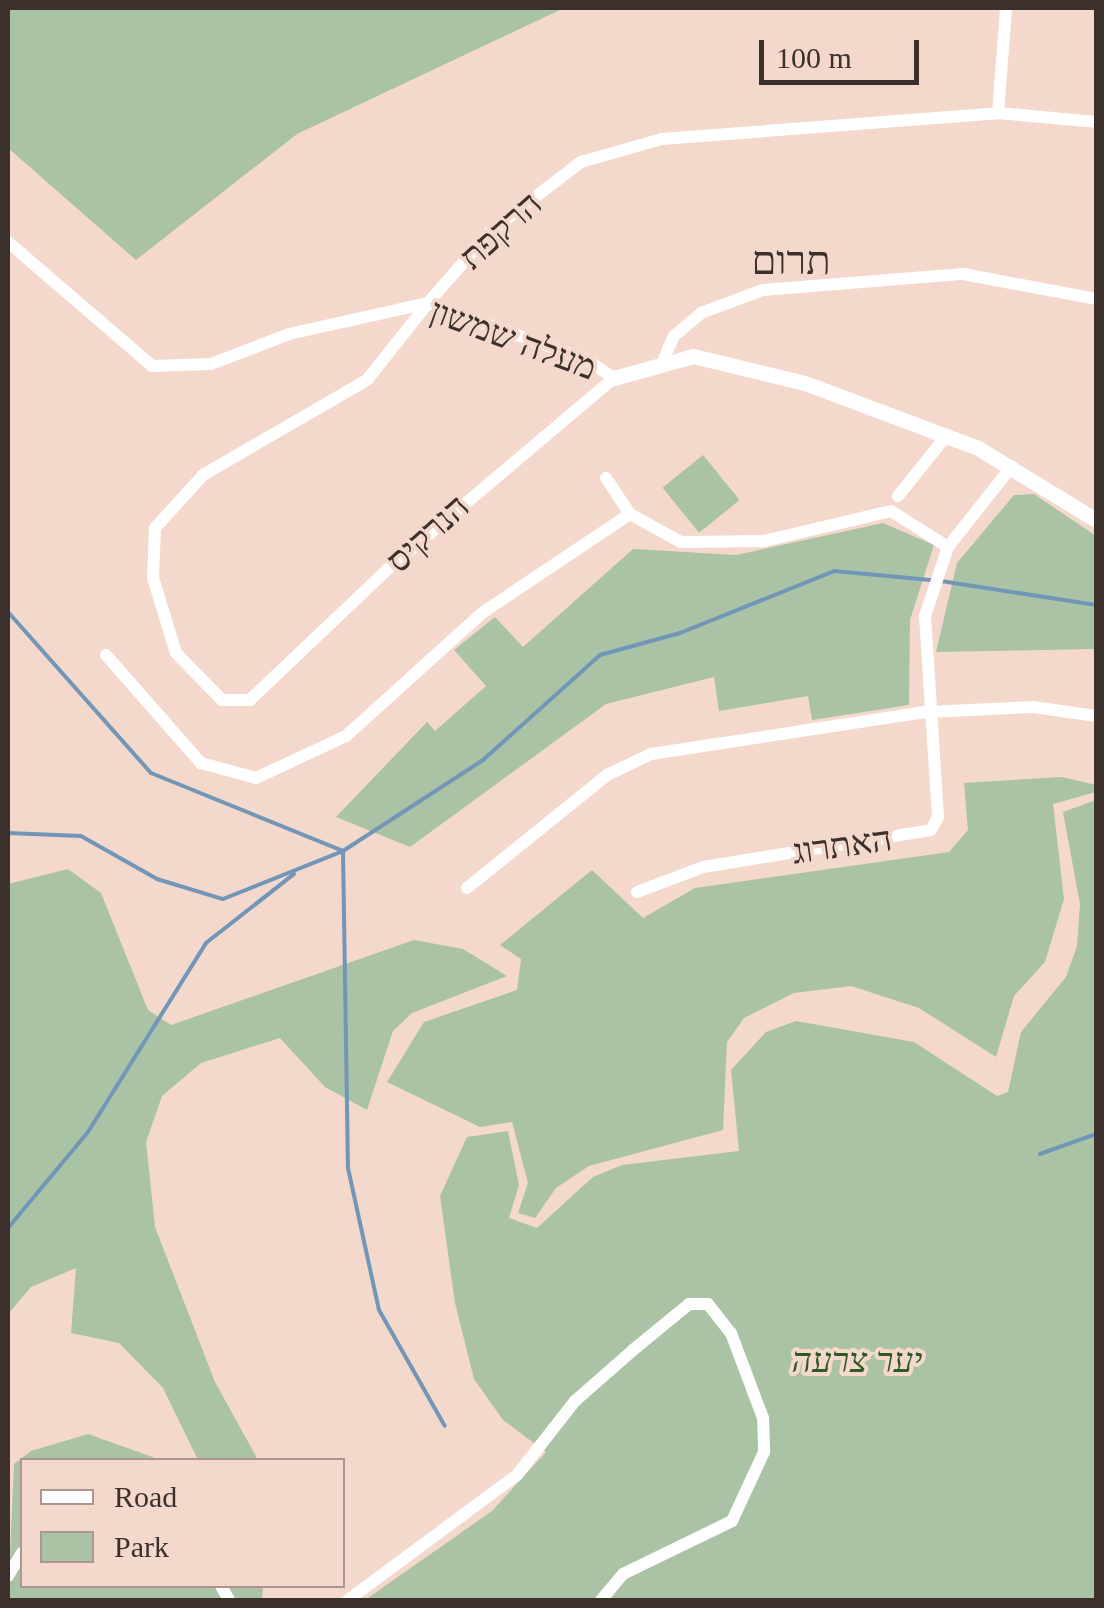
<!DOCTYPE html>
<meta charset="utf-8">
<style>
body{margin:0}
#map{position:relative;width:1104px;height:1608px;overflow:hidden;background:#f5d8cc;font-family:"Times New Roman","Noto Sans Hebrew",serif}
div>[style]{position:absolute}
.green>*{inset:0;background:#aac3a4;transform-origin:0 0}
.stream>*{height:4px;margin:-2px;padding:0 2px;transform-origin:2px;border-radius:2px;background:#7296b8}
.minor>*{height:12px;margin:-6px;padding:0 6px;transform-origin:6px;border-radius:6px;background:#fff}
.tertiary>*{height:15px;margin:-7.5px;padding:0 7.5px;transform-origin:7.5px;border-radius:7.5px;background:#fff}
span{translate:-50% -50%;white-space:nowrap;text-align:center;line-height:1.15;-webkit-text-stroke:8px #f5d8cc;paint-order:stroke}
.street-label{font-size:35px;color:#3b302b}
.park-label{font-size:35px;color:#2e5a24;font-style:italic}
.quarter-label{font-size:40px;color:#3b302b}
.frame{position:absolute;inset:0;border:10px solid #3b302b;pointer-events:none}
.legend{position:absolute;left:20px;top:1458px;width:325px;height:130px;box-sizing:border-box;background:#f5d8cc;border:2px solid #ab958c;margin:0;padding:12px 18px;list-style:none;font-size:30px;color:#3b302b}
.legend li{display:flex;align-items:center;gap:20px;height:50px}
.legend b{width:50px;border:2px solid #ab958c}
.scale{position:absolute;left:759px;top:40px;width:160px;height:45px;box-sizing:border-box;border:5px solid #3b302b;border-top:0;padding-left:12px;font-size:30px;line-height:35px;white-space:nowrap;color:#3b302b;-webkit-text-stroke:8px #f5d8cc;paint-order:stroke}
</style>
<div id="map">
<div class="green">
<div style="clip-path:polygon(8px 8px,564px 8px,297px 134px,136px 260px,8px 148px)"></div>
<div style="left:703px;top:455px;width:58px;height:52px;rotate:51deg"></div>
<div style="clip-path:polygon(1034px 494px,1096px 536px,1096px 649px,936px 652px,957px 563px,1014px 495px)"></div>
<div style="clip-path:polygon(883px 523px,934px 545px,910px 620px,909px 705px,812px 720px,808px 696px,719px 711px,714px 677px,606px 704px,410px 847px,336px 817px,427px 722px,435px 731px,486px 686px,454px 650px,495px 617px,523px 647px,633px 549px,736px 555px)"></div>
<div style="clip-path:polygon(1062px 777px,1096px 785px,1096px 792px,1053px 804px,1064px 899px,1045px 962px,1014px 996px,996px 1057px,919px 1008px,851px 986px,794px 993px,744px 1018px,727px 1042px,723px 1130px,589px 1166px,556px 1188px,535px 1218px,518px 1213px,528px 1183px,512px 1122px,480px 1127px,387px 1082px,424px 1022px,517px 990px,521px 959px,500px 945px,592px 870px,643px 918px,695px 888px,949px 852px,968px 830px,964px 783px)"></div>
<div style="clip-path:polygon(1096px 800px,1096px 1600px,365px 1600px,492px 1511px,546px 1452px,503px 1420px,474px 1379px,455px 1303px,440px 1196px,467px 1137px,508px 1131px,519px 1185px,509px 1218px,537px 1228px,593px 1177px,622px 1165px,739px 1151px,731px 1070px,766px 1032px,796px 1021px,914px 1042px,997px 1096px,1008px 1092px,1021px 1032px,1066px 977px,1077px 946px,1080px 904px,1063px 812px)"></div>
<div style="clip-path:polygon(68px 869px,101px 893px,148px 1010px,171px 1025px,414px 940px,463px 949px,507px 976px,412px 1013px,393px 1031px,367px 1110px,325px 1087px,280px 1038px,201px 1063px,162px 1096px,146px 1142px,155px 1227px,215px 1382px,258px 1460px,198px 1460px,163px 1388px,119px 1343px,71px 1333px,76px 1268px,31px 1287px,8px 1314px,8px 884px)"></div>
<div style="clip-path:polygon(88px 1434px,161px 1460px,22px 1460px,22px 1586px,263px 1586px,262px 1600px,8px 1600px,14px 1464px,31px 1451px)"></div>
</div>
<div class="stream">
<div style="left:941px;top:581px;width:157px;rotate:8.8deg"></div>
<div style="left:8px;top:612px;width:215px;rotate:48.4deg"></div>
<div style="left:151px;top:773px;width:207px;rotate:22.1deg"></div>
<div style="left:343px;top:851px;width:317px;rotate:89.1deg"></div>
<div style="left:348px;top:1168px;width:145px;rotate:77.7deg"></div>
<div style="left:379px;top:1310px;width:133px;rotate:60.4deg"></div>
<div style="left:8px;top:833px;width:73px;rotate:2.4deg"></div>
<div style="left:81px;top:836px;width:87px;rotate:29.5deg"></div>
<div style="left:157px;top:879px;width:69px;rotate:16.9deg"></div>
<div style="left:223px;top:899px;width:129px;rotate:-21.8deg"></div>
<div style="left:343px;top:851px;width:167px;rotate:-33deg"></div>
<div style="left:483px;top:760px;width:157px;rotate:-41.9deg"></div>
<div style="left:600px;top:655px;width:83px;rotate:-15.4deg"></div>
<div style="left:680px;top:633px;width:166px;rotate:-21.9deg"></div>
<div style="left:834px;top:571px;width:97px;rotate:5.3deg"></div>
<div style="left:1040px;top:1154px;width:59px;rotate:-19.7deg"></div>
<div style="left:8px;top:1228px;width:125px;rotate:-50.2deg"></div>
<div style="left:88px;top:1132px;width:223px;rotate:-58deg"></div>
<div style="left:206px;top:943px;width:112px;rotate:-38.1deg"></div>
</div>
<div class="minor">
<div style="left:998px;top:113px;width:105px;rotate:-85.6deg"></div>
<div style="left:8px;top:242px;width:190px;rotate:40.7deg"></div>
<div style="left:152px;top:366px;width:59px;rotate:-1.9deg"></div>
<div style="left:211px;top:364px;width:84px;rotate:-21deg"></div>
<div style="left:289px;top:334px;width:142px;rotate:-12.6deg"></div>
<div style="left:428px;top:303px;width:169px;rotate:19.7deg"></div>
<div style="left:587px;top:360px;width:32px;rotate:34deg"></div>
<div style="left:614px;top:378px;width:293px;rotate:139.8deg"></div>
<div style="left:390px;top:567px;width:193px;rotate:136.5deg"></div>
<div style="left:250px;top:700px;width:28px;rotate:180deg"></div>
<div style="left:222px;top:700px;width:66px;rotate:-134.4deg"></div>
<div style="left:176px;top:653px;width:78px;rotate:-107deg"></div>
<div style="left:153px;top:578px;width:50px;rotate:-87.7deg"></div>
<div style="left:155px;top:528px;width:72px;rotate:-47.8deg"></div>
<div style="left:203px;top:475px;width:190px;rotate:-30.1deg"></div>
<div style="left:367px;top:380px;width:98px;rotate:-51.6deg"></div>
<div style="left:428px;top:303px;width:94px;rotate:-48.9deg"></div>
<div style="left:490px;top:232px;width:115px;rotate:-37.6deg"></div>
<div style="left:581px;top:162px;width:84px;rotate:-15.9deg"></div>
<div style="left:662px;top:139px;width:337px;rotate:-4.4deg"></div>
<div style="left:998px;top:113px;width:98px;rotate:5.2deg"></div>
<div style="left:664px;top:359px;width:25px;rotate:-67deg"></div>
<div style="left:674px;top:336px;width:35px;rotate:-40deg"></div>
<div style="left:701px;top:313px;width:66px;rotate:-20.4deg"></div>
<div style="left:763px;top:290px;width:201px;rotate:-4.6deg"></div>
<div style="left:963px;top:274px;width:135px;rotate:10.6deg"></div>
<div style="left:606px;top:478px;width:43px;rotate:56.3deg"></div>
<div style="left:630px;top:514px;width:58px;rotate:28.8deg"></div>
<div style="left:681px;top:542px;width:83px;rotate:-0.7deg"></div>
<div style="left:764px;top:541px;width:130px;rotate:-13.3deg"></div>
<div style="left:891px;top:511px;width:67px;rotate:32.3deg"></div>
<div style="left:898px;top:496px;width:78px;rotate:-51.2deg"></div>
<div style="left:106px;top:655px;width:144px;rotate:48.7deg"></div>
<div style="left:201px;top:763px;width:57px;rotate:15.3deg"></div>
<div style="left:256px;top:778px;width:99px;rotate:-25deg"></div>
<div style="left:346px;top:736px;width:183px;rotate:-42.1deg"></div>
<div style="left:482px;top:613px;width:178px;rotate:-33.8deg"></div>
<div style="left:467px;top:888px;width:180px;rotate:-38.9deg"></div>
<div style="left:607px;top:775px;width:49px;rotate:-25.5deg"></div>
<div style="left:651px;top:754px;width:279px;rotate:-8.7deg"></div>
<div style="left:927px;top:712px;width:107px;rotate:-2.7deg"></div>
<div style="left:1034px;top:707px;width:63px;rotate:8.3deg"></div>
<div style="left:637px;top:892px;width:71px;rotate:-20.7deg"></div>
<div style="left:703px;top:867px;width:231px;rotate:-9.2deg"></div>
<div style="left:931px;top:830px;width:15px;rotate:-62deg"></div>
<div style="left:938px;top:817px;width:201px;rotate:-93.7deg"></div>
<div style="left:925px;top:616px;width:73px;rotate:-71.6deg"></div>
<div style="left:948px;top:547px;width:103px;rotate:-51.7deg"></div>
<div style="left:8px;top:1576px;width:27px;rotate:-59deg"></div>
<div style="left:221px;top:1586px;width:16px;rotate:60deg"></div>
<div style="left:348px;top:1600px;width:210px;rotate:-36.5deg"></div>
<div style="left:517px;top:1475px;width:94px;rotate:-51.9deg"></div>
<div style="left:575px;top:1401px;width:77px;rotate:-41.3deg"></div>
<div style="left:633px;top:1350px;width:72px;rotate:-39.4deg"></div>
<div style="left:689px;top:1304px;width:19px"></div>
<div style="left:708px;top:1304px;width:37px;rotate:52deg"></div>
<div style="left:731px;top:1333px;width:91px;rotate:69.4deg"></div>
<div style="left:763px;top:1418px;width:34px;rotate:88deg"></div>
<div style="left:764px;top:1452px;width:76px;rotate:114.9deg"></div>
<div style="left:732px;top:1521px;width:121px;rotate:154.1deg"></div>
<div style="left:623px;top:1574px;width:34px;rotate:130deg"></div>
</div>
<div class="tertiary">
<div style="left:614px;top:378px;width:82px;rotate:-15.6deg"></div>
<div style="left:693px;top:356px;width:115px;rotate:13.6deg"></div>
<div style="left:805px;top:383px;width:185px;rotate:20.6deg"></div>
<div style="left:978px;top:448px;width:138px;rotate:31.4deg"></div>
</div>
<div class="street-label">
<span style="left:501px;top:231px;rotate:-42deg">הרקפת</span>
<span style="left:513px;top:340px;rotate:20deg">מעלה שמשון</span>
<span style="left:428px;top:534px;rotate:-42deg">הנרקיס</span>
<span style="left:842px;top:846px;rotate:-8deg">האתרוג</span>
</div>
<div class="park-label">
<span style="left:857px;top:1361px">יער צרעה</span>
</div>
<div class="quarter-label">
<span style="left:791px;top:261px">תרום</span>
</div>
<div class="frame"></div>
<ul class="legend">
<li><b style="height:12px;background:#fff"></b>Road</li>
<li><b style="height:28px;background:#aac3a4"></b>Park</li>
</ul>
<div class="scale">100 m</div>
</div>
